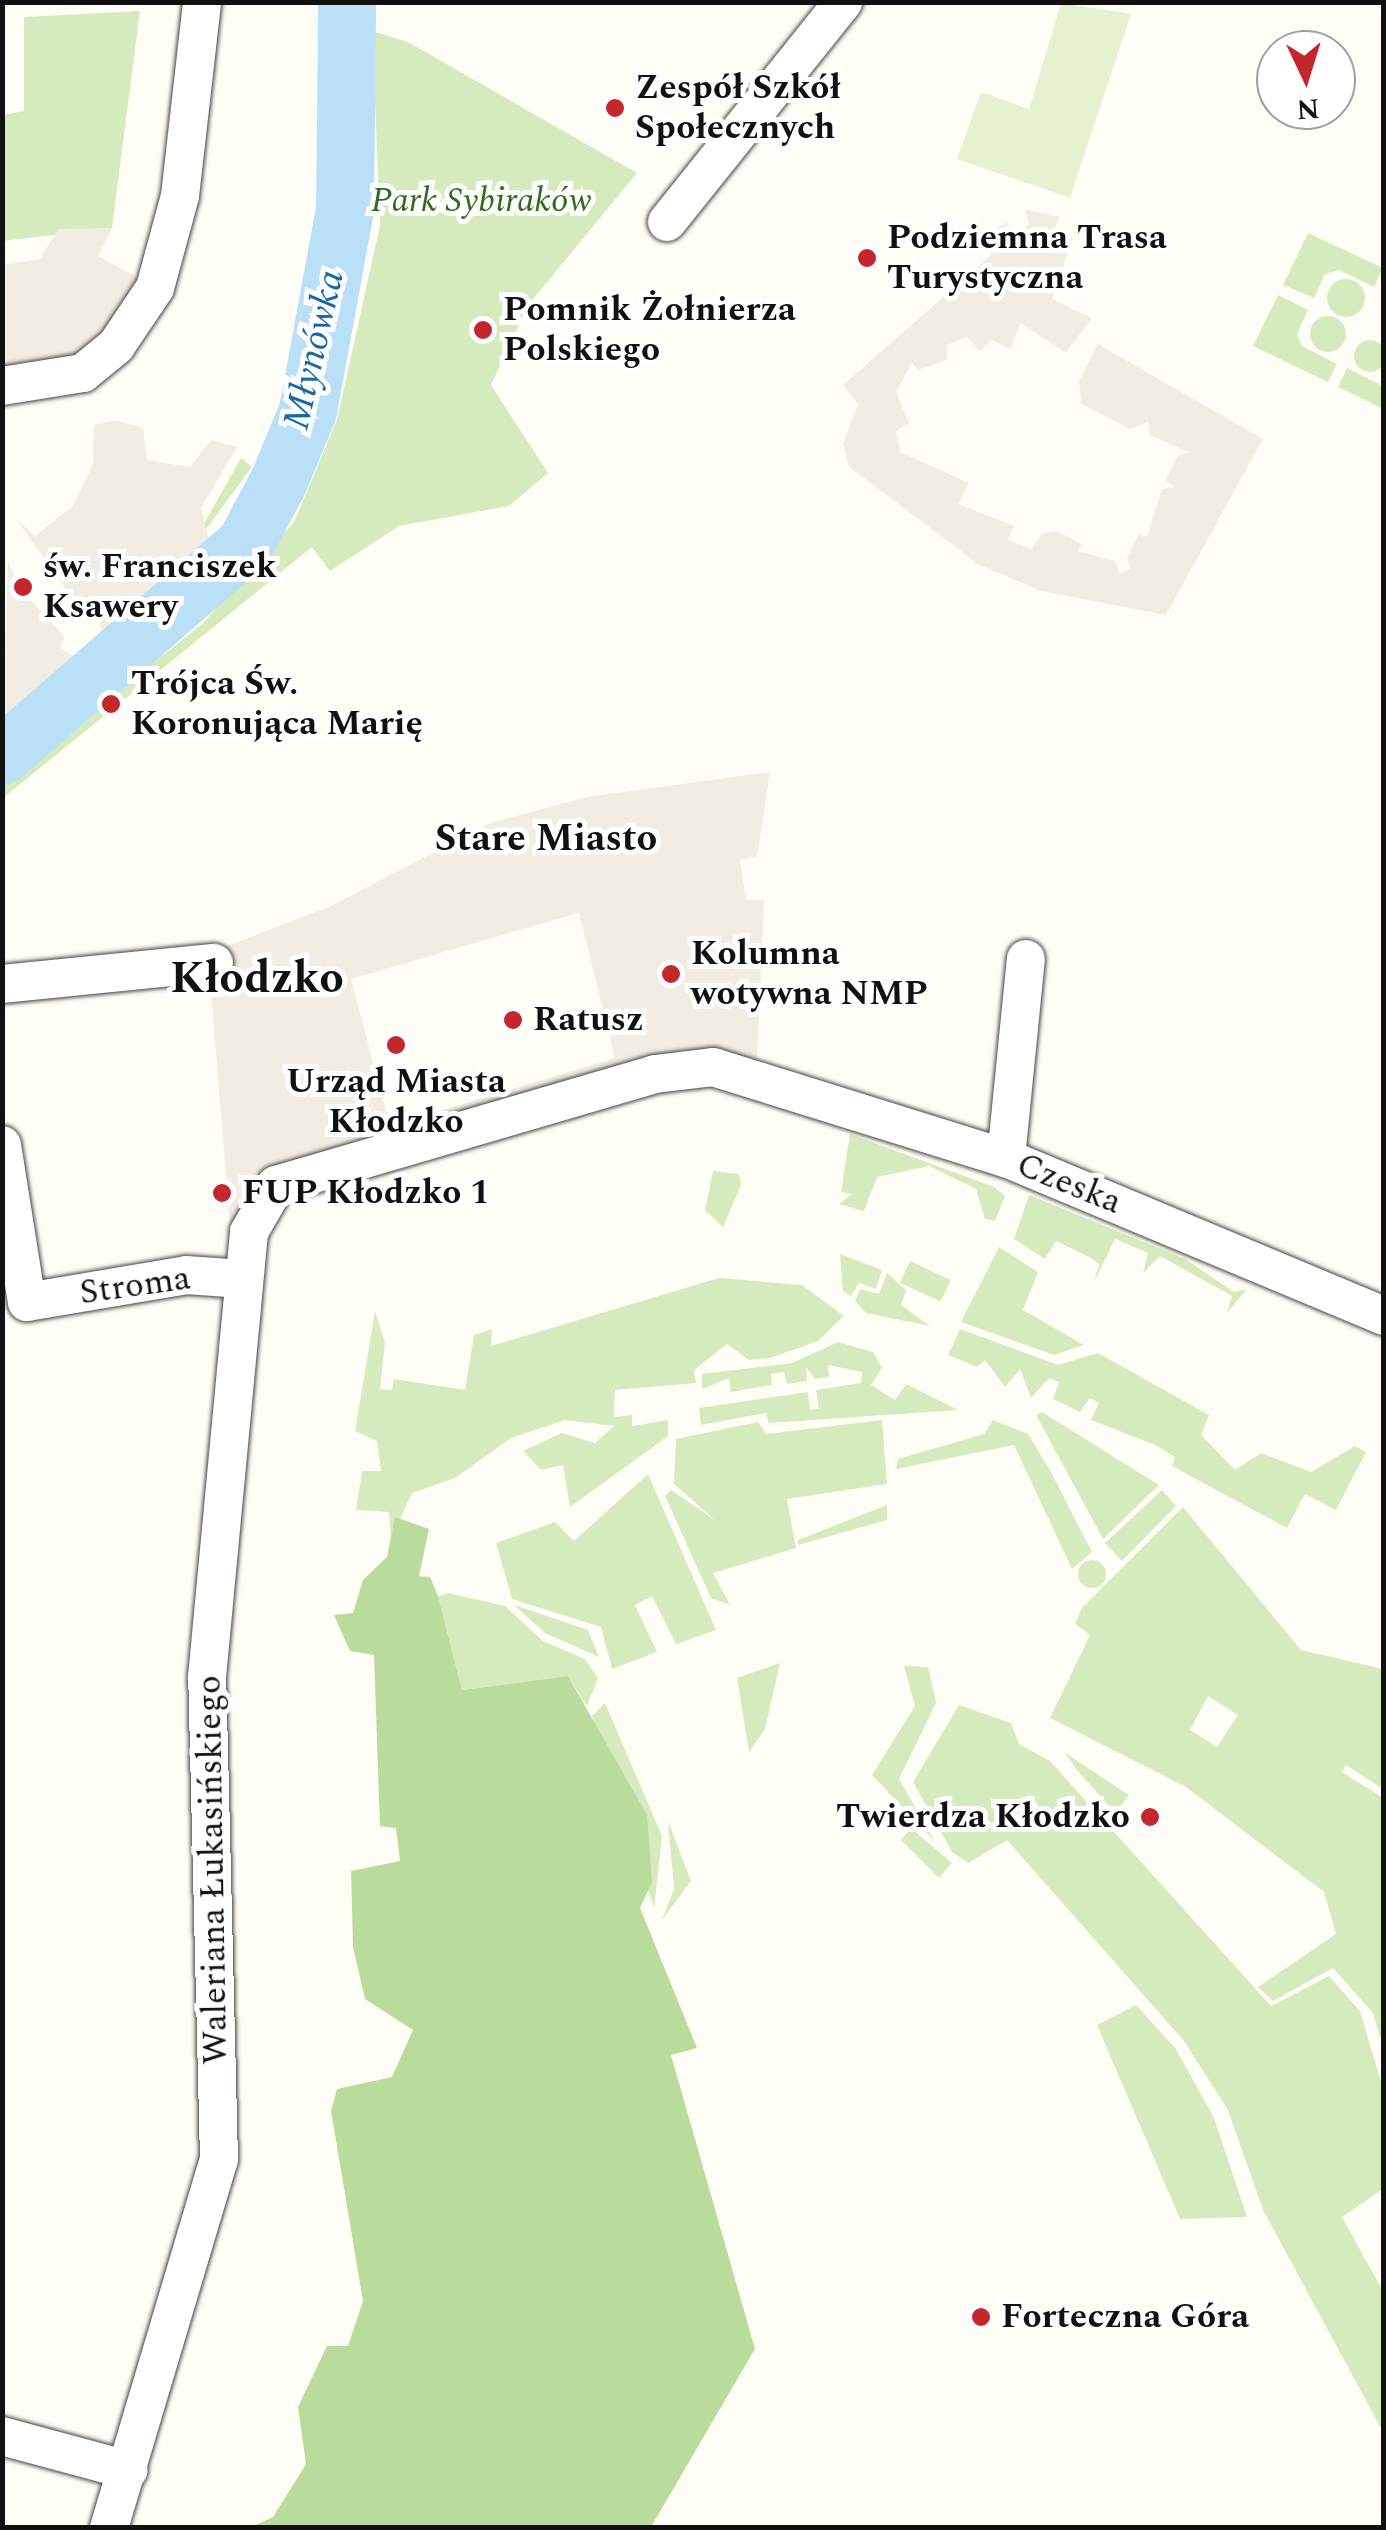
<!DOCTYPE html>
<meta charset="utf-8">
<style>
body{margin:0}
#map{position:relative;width:1386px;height:2530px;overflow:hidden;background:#fffdf5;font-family:Spectral,serif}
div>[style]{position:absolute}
.green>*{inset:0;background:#d5ebbd;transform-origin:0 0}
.round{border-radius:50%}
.forest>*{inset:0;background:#b9dc9c}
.pitch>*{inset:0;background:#e6f2cf}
.plaza>*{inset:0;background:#f1ede2}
.river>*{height:58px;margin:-29px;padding:0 29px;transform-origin:29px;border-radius:29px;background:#b9e0f7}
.roads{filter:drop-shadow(0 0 2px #444) drop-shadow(0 0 2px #444)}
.minor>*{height:38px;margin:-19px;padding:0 19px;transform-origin:19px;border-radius:19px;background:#fff}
.dots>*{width:28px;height:28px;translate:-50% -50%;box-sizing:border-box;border:5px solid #fff;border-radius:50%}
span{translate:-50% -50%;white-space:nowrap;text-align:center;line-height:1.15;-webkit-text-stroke:10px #fff;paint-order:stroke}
.poi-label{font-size:35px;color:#111;font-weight:700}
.left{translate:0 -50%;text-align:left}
.right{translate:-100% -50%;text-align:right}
.park-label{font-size:35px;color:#2f6b1f;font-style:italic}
.street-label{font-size:35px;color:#111}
.water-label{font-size:38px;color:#1768a6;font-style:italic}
.neighbourhood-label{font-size:38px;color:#111;font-weight:700}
.district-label{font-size:45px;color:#111;font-weight:700}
.frame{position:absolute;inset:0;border:5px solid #111;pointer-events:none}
.north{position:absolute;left:1256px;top:30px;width:100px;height:100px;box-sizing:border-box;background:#fff;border:2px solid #a0a0a0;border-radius:50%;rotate:176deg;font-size:28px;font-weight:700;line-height:40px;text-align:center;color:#111}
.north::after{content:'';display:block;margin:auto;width:35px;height:45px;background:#c4262e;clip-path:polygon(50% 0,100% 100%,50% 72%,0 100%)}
</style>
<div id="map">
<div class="green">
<div style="clip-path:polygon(140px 11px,112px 228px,3px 241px,3px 115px,24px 111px,24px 17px)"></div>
<div style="clip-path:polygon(372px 31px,408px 42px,637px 173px,529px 304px,491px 385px,548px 473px,509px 506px,399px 526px,330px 571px,312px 547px,3px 798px,3px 783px,202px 624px,294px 522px,337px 420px,380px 225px)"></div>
<div style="clip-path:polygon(1308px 233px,1383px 268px,1374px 287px,1339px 270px,1325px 274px,1314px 298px,1283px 285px)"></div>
<div class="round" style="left:1327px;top:279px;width:38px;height:38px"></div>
<div style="clip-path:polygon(1278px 295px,1308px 310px,1297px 334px,1302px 346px,1337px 364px,1328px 382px,1253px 346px)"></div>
<div class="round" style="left:1310px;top:316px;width:36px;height:36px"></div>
<div class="round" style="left:1354px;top:340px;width:32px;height:32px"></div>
<div style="clip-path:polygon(1347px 368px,1383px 386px,1383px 409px,1338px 387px)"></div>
<div style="clip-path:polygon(241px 458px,252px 467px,204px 532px,202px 527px)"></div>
<div style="clip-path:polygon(850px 1134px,994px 1187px,1005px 1196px,995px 1221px,985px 1219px,976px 1189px,929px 1166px,877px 1177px,864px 1211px,839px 1204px,852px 1194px,841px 1192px)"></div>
<div style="clip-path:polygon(713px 1171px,739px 1174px,741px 1185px,723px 1227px,705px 1210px)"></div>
<div style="clip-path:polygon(1029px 1195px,1185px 1259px,1234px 1292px,1247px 1289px,1227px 1313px,1232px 1296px,1160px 1256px,1143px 1273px,1148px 1253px,1115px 1239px,1094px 1282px,1099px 1264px,1089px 1257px,1056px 1241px,1045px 1259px,1014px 1239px)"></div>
<div style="clip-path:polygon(999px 1247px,1038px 1272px,1023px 1310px,1084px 1345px,1054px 1355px,961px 1322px)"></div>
<div style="clip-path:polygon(840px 1254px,882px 1270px,876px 1289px,859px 1283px,851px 1296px,843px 1291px)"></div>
<div style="left:910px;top:1261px;width:45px;height:24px;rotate:25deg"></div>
<div style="clip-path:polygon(887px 1273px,906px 1290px,901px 1305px,930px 1326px,866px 1313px,855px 1301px,860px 1289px,879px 1294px)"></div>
<div style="clip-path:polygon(719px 1278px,802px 1285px,844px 1316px,818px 1341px,770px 1358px,749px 1360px,727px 1344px,694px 1370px,696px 1383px,615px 1390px,614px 1417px,632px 1415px,632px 1426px,668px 1420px,668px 1436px,570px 1507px,563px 1465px,541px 1470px,523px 1451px,562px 1433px,595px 1443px,614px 1426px,565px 1420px,511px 1438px,455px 1478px,412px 1493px,391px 1539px,389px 1512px,356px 1510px,362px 1471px,381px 1471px,377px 1441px,355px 1431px,375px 1311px,385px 1343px,380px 1389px,392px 1390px,394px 1379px,465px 1390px,474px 1335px,492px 1329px,491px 1346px)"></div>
<div style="clip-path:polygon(960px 1329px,1058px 1365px,1098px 1353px,1209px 1415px,1201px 1435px,1235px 1470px,1261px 1453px,1311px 1472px,1355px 1446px,1366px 1452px,1336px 1510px,1305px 1494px,1287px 1528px,1172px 1466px,1175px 1457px,1155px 1445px,1091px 1420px,1099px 1403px,1090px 1398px,1080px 1412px,1053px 1399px,1059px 1382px,1049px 1378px,1031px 1398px,1020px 1369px,1005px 1387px,985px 1360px,977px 1367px,948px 1355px)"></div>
<div style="clip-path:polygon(838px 1342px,873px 1352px,882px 1368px,871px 1385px,895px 1400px,906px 1384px,958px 1410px,769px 1423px,766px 1413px,701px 1425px,699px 1408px,808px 1392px,810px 1410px,819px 1409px,816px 1390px,861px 1383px,862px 1372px,828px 1365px,829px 1377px,815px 1379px,806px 1367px,807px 1381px,787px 1384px,784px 1372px,771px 1374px,772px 1385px,731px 1392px,729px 1378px,702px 1389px,702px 1374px,792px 1363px)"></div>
<div style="clip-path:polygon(1042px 1412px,1159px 1485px,1103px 1539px,1036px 1415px)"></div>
<div style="clip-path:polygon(882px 1420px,887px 1484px,787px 1499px,796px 1548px,713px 1573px,730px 1605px,711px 1598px,665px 1496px,671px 1490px,715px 1520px,674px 1484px,676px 1439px,758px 1422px,766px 1434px)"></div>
<div style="clip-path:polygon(993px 1420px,1028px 1434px,1051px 1472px,1092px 1552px,1072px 1569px,1014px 1445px,896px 1469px,898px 1459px,984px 1434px)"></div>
<div style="clip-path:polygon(648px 1474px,716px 1630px,676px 1644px,652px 1596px,635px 1605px,657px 1652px,612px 1669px,601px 1627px,512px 1599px,496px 1543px,555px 1522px,574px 1541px)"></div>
<div style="clip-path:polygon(1162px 1490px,1176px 1506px,1122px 1561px,1105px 1543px)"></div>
<div style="clip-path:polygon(887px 1505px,887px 1520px,798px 1545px,798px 1540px)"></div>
<div style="clip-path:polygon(evenodd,1183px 1507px,1301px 1650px,1383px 1669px,1383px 1789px,1346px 1765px,1342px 1772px,1383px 1798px,1383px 2047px,1373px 2013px,1333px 1968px,1273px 2001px,1258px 1987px,1336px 1934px,1324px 1892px,1186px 1787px,1050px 1718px,1090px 1635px,1075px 1624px,1082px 1608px,1183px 1507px,1208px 1696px,1238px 1715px,1217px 1747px,1190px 1730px,1208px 1696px)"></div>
<div class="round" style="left:1078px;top:1560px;width:28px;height:28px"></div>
<div style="clip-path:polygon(448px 1593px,505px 1606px,543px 1641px,585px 1659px,598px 1678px,587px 1706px,568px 1676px,462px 1690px,438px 1596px)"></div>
<div style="clip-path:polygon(514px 1605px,588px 1630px,599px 1657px,545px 1633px)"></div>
<div style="clip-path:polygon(780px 1663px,765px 1729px,749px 1752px,737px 1678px)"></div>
<div style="clip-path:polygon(904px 1666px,928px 1667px,936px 1703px,899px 1779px,935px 1842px,872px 1775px,915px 1706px)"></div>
<div style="clip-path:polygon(605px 1703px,662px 1836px,654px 1908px,592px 1716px)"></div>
<div style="clip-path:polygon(959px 1705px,1011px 1723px,1019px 1744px,1050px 1761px,1271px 2006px,1329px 1976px,1360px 2011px,1383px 2088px,1383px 2189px,1342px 2217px,1383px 2291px,1383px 2432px,1263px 2210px,1228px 2110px,1184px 2041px,1007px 1840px,968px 1863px,952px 1852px,913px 1782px)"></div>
<div style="clip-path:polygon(1065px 1753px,1129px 1795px,1115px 1813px,1077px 1770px)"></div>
<div style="clip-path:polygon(668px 1821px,691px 1881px,662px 1920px,674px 1889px)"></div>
<div style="clip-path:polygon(911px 1828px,952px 1863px,939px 1878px,901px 1840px)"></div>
<div style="clip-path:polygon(1136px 2005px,1176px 2049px,1214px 2118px,1247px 2217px,1180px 2219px,1097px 2025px)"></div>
</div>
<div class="forest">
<div style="clip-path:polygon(395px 1517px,429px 1529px,419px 1576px,430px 1577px,438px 1596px,462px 1690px,568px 1676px,647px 1815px,652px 1882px,640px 1908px,697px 2048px,671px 2055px,755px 2349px,651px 2527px,251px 2527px,273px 2517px,306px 2464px,298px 2407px,327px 2346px,348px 2346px,363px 2301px,331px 2111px,337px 2089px,392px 2077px,413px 2030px,365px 1999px,353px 1947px,351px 1871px,400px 1861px,396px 1828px,380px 1826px,374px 1655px,350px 1651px,334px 1615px,353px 1613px,363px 1580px,387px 1557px)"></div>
</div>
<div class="pitch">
<div style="clip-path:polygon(1061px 3px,1131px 14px,1070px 198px,957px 159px,981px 92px,1029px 109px)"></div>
</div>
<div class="plaza">
<div style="clip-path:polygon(1025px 209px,1059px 217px,1054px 233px,1073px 238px,1052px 299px,1092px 318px,1066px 353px,1021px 323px,1010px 349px,992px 340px,980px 351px,967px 337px,947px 345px,947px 360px,918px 370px,912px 363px,896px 392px,909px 423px,896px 431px,900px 452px,969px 483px,958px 504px,1014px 526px,1008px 539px,1031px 550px,1041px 534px,1057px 531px,1082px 544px,1078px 551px,1115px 561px,1119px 573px,1131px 569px,1127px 558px,1139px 534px,1147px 537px,1162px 489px,1175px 487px,1165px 481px,1178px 456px,1189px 452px,1150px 435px,1148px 422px,1130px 429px,1081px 404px,1079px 381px,1098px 344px,1263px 439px,1166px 615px,1041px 591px,978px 564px,849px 467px,843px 444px,858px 404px,843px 385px,991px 255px,981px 240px,1006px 222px,1016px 235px,1029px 225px)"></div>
<div style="clip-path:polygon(112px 228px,98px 256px,138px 278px,119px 317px,78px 355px,3px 374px,3px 265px,40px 259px,58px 229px)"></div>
<div style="clip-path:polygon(115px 420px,143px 428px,147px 460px,190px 467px,211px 440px,237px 447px,201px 508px,210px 545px,105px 642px,98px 614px,86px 617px,16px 519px,35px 536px,73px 506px,93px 464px,94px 425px)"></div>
<div style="clip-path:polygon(8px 560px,19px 588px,65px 637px,60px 648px,82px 661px,3px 724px)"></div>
<div style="clip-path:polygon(evenodd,770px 772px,757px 857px,740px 860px,746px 900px,764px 900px,757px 1062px,335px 1149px,232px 1249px,210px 981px,217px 950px,331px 906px,490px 823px,587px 797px,770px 772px,579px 913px,615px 1058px,390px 1126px,351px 979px,579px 913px)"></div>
</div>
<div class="river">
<div style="left:2px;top:756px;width:322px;rotate:-41deg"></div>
<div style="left:245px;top:545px;width:72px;rotate:-62deg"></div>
<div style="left:279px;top:481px;width:76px;rotate:-67.5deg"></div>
<div style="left:308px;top:411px;width:204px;rotate:-79.6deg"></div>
<div style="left:345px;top:210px;width:208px;rotate:-89.4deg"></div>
</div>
<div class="roads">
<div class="minor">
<div style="left:667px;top:222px;width:282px;rotate:-51.3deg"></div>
<div style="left:2px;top:386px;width:82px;rotate:-9.1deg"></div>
<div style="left:83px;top:373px;width:43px;rotate:-39.3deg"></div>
<div style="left:116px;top:346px;width:70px;rotate:-56.1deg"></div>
<div style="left:155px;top:288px;width:95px;rotate:-74.8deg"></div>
<div style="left:180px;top:196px;width:195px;rotate:-83.5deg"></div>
<div style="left:2px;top:984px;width:213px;rotate:-5.7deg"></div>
<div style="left:2px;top:1145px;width:159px;rotate:81deg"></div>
<div style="left:27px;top:1302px;width:161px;rotate:-9.6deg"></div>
<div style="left:186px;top:1275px;width:57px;rotate:4deg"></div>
<div style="left:1006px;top:1158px;width:200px;rotate:-84.3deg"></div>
<div style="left:2px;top:2436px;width:131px;rotate:15.1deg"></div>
<div style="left:109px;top:2528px;width:384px;rotate:-73.4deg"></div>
<div style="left:219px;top:2160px;width:483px;rotate:-91.4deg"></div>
<div style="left:207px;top:1677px;width:447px;rotate:-84.6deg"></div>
<div style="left:249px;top:1232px;width:54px;rotate:-60.1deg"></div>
<div style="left:276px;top:1185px;width:395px;rotate:-16.3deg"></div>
<div style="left:655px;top:1074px;width:58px;rotate:-6.9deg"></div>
<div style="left:713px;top:1067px;width:307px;rotate:17.3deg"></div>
<div style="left:1006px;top:1158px;width:410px;rotate:22.7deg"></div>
</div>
</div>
<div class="dots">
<div style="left:615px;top:108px;background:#c4262e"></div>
<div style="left:867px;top:258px;background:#c4262e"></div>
<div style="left:483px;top:330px;background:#c4262e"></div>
<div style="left:23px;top:587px;background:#c4262e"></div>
<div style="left:111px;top:704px;background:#c4262e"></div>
<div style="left:671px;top:974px;background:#c4262e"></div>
<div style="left:513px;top:1020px;background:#c4262e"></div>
<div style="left:396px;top:1045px;background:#c4262e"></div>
<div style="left:222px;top:1193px;background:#c4262e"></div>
<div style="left:1150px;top:1817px;background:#c4262e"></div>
<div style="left:981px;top:2317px;background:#c4262e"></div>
</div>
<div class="poi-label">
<span class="left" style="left:635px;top:108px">Zespół Szkół<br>Społecznych</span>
<span class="left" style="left:887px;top:258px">Podziemna Trasa<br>Turystyczna</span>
<span class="left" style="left:503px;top:330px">Pomnik Żołnierza<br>Polskiego</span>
<span class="left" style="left:43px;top:587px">św. Franciszek<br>Ksawery</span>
<span class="left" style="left:131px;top:704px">Trójca Św.<br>Koronująca Marię</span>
<span class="left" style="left:691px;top:974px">Kolumna<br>wotywna NMP</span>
<span class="left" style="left:533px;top:1020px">Ratusz</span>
<span style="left:396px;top:1102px">Urząd Miasta<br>Kłodzko</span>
<span class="left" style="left:242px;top:1193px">FUP Kłodzko 1</span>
<span class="right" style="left:1130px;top:1817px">Twierdza Kłodzko</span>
<span class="left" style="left:1001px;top:2317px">Forteczna Góra</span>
</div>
<div class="park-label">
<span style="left:481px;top:201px">Park Sybiraków</span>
</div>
<div class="street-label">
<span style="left:1069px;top:1184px;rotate:22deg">Czeska</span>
<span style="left:135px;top:1286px;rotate:-8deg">Stroma</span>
<span style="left:213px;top:1870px;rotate:-91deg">Waleriana Łukasińskiego</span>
</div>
<div class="water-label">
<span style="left:315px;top:350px;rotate:-77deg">Młynówka</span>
</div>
<div class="neighbourhood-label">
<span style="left:546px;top:840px">Stare Miasto</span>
</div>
<div class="district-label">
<span style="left:257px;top:979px">Kłodzko</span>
</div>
<div class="frame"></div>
<div class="north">N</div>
</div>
